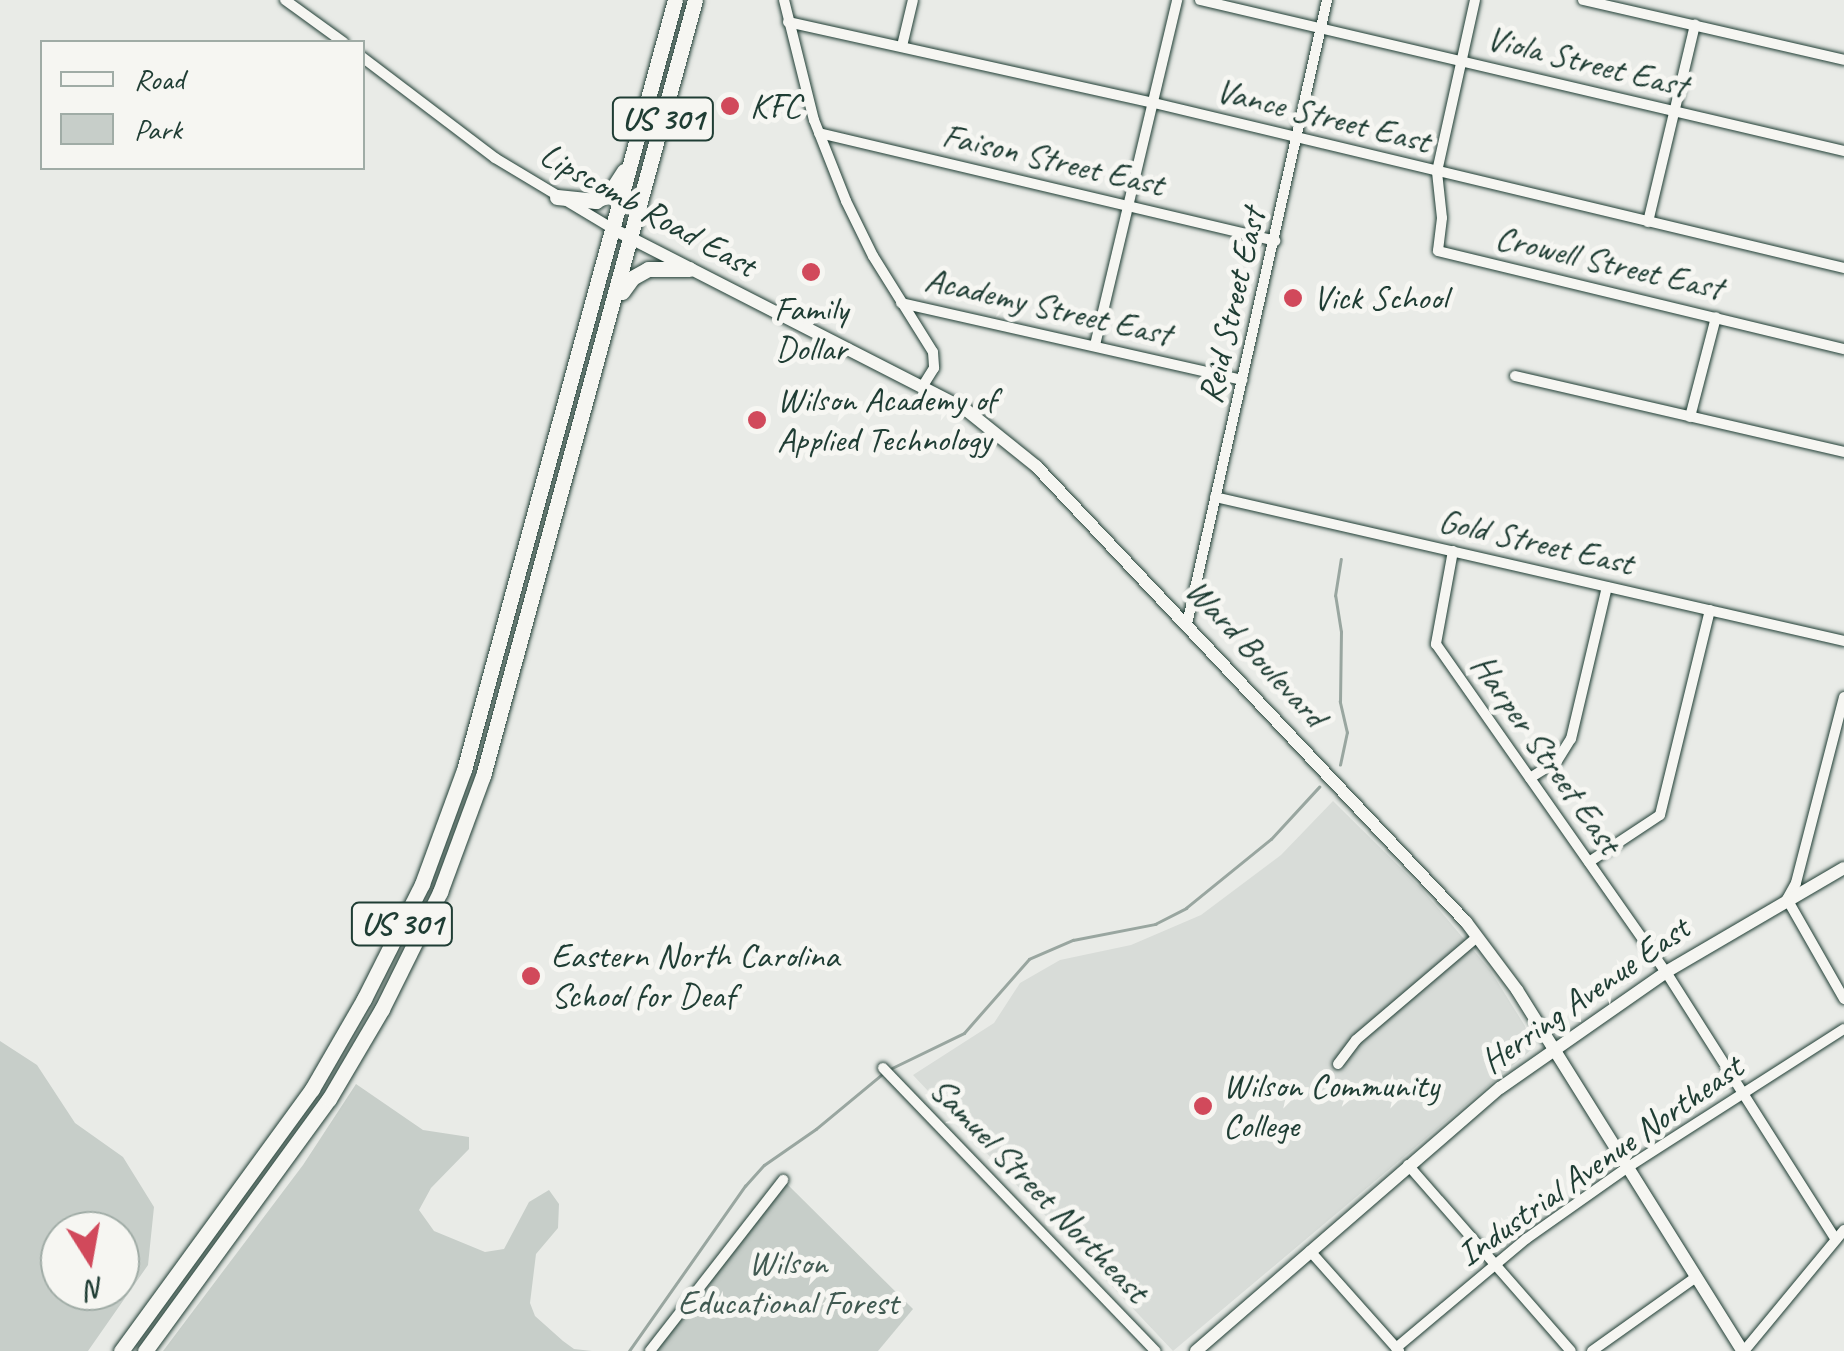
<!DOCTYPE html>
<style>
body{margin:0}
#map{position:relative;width:1844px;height:1351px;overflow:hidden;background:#e9ebe7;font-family:Caveat,sans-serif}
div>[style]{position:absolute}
.built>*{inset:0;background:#d8dcd8}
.green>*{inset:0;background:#c7cec9}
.stream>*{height:2.5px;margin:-1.25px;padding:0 1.25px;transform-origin:1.25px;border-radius:1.25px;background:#99a6a0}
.roads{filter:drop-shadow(0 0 2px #1f3d34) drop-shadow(0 0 2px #1f3d34)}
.minor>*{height:10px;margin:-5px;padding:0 5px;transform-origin:5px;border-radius:5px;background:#f6f6f2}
.major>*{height:12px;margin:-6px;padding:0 6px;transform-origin:6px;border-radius:6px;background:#f6f6f2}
.highway>*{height:15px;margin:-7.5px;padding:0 7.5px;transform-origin:7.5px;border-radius:7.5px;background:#f6f6f2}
.dots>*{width:28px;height:28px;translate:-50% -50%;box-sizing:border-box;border:5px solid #f6f6f2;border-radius:50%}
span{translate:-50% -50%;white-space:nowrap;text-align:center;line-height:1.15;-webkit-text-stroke:10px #f6f6f2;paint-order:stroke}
.shield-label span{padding:2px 8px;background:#f6f6f2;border:2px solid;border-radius:8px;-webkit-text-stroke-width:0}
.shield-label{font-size:32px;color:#1f3d34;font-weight:700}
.street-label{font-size:35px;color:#1f3d34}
.poi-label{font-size:35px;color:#1f3d34}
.left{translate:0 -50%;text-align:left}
.park-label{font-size:35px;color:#415a52}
.legend{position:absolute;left:40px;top:40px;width:325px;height:130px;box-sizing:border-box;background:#f6f6f2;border:2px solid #a0aca6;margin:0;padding:12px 18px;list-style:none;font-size:30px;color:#1f3d34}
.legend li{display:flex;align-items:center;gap:20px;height:50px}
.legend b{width:50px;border:2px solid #a0aca6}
.north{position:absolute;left:40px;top:1211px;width:100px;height:100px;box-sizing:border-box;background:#f6f6f2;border:2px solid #a0aca6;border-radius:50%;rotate:169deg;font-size:28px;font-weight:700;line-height:40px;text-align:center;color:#1f3d34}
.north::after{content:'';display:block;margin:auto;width:35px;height:45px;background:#d1495b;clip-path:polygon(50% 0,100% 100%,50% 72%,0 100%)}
</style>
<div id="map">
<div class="built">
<div style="clip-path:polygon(1333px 801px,1421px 888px,1490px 970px,1525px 1026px,1532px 1049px,1173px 1351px,913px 1075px,994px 1023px,1020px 983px,1060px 960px,1131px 945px,1201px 915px,1281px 855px)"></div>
</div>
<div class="green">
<div style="clip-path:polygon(evenodd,0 1041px,37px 1065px,75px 1123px,123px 1157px,154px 1207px,148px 1265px,88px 1351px,0 1351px,0 1041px,120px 1231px,120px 1291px,60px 1291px,60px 1231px,120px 1231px)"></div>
<div style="clip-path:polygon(356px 1084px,423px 1130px,469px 1137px,469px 1149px,431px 1188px,419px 1210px,434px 1231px,485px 1252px,504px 1249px,529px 1202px,549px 1190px,559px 1204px,558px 1228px,536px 1254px,530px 1303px,535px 1316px,563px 1341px,574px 1349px,592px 1351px,163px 1351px,303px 1165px)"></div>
<div style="clip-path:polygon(783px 1180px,913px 1309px,878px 1351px,645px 1351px)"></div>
</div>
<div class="stream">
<div style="left:1340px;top:765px;width:33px;rotate:-78deg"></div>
<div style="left:1347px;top:733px;width:32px;rotate:-103deg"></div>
<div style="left:1340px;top:702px;width:70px;rotate:-89.2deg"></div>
<div style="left:1341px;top:632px;width:36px;rotate:-99deg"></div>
<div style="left:1335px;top:596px;width:37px;rotate:-81deg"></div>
<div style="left:892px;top:1068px;width:80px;rotate:-25.9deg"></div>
<div style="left:964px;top:1033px;width:98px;rotate:-48.7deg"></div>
<div style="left:1029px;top:959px;width:48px;rotate:-23.4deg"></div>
<div style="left:1073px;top:940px;width:84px;rotate:-11deg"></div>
<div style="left:1155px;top:924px;width:35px;rotate:-27deg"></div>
<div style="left:1186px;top:908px;width:109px;rotate:-39.1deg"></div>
<div style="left:1271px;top:839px;width:71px;rotate:-47.3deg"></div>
<div style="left:629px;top:1351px;width:202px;rotate:-54.9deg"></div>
<div style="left:745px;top:1186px;width:28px;rotate:-48deg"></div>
<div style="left:764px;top:1165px;width:63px;rotate:-34.7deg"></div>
<div style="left:816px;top:1129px;width:85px;rotate:-39.7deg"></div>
</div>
<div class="roads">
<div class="minor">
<div style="left:285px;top:0;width:72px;rotate:35.9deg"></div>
<div style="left:784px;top:0;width:124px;rotate:76deg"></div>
<div style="left:814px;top:120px;width:87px;rotate:68.4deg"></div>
<div style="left:846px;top:201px;width:61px;rotate:63.9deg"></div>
<div style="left:873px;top:256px;width:113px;rotate:58deg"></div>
<div style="left:933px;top:352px;width:16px;rotate:86deg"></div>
<div style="left:934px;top:368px;width:22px;rotate:122deg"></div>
<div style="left:1200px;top:0;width:661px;rotate:13.2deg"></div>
<div style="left:1475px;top:0;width:176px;rotate:102.5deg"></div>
<div style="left:1437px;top:172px;width:46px;rotate:83.8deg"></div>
<div style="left:1442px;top:218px;width:33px;rotate:97deg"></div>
<div style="left:1438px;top:251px;width:418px;rotate:13.6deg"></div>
<div style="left:1583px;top:0;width:268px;rotate:12.9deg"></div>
<div style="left:788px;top:22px;width:375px;rotate:12.5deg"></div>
<div style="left:1154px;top:103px;width:709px;rotate:13.45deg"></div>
<div style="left:902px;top:46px;width:47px;rotate:-76.6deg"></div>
<div style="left:362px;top:57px;width:167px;rotate:37.2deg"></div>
<div style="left:495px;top:158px;width:138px;rotate:31deg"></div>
<div style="left:819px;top:133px;width:469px;rotate:13.3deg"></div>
<div style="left:1648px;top:222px;width:203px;rotate:-76.6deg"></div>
<div style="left:901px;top:303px;width:350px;rotate:12.7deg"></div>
<div style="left:1095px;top:345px;width:355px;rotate:-76.6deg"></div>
<div style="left:1515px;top:376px;width:338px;rotate:13deg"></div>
<div style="left:1690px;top:417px;width:103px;rotate:-75.4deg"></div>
<div style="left:1215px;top:497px;width:645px;rotate:12.89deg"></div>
<div style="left:1453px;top:551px;width:95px;rotate:100.4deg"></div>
<div style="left:1436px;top:644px;width:401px;rotate:55deg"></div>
<div style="left:1666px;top:972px;width:317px;rotate:57.6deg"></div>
<div style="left:1187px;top:624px;width:640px;rotate:-77.35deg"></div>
<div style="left:1844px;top:697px;width:192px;rotate:104.5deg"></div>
<div style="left:1796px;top:883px;width:18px;rotate:119deg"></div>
<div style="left:1787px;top:899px;width:115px;rotate:60.3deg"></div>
<div style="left:1530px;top:778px;width:32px;rotate:-32deg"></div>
<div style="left:1557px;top:761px;width:26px;rotate:-58deg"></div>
<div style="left:1571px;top:739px;width:156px;rotate:-76.7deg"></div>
<div style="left:1589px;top:862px;width:85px;rotate:-33.5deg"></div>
<div style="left:1660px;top:815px;width:211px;rotate:-76.3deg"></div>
<div style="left:1338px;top:1064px;width:30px;rotate:-53deg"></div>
<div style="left:1356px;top:1040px;width:159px;rotate:-40.4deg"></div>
<div style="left:883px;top:1068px;width:393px;rotate:46.1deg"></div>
<div style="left:1408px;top:1165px;width:247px;rotate:48.8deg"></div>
<div style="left:1310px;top:1251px;width:134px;rotate:48.3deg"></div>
<div style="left:1396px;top:1348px;width:170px;rotate:-40deg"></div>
<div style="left:1526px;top:1239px;width:125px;rotate:-35.2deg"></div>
<div style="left:1628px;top:1167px;width:256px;rotate:-32.6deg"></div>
<div style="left:650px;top:1351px;width:217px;rotate:-52.1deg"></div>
<div style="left:1592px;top:1351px;width:128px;rotate:-35.4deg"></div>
<div style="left:1744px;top:1351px;width:157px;rotate:-50.4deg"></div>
</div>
<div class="major">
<div style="left:613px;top:229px;width:395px;rotate:27.1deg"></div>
<div style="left:965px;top:409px;width:91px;rotate:38.8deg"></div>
<div style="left:1036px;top:466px;width:627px;rotate:46.68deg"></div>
<div style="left:1466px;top:922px;width:85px;rotate:53.1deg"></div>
<div style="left:1517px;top:990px;width:426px;rotate:58deg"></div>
<div style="left:1196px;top:1351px;width:402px;rotate:-40.9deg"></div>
<div style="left:1500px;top:1088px;width:203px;rotate:-34.9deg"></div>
<div style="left:1666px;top:972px;width:206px;rotate:-30.3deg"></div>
</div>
<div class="highway">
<div style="left:557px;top:197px;width:39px;rotate:6deg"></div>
<div style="left:596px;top:201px;width:18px;rotate:-34deg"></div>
<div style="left:611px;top:191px;width:24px;rotate:-57deg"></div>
<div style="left:622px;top:292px;width:17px;rotate:-54deg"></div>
<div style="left:632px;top:278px;width:18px;rotate:-29deg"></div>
<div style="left:648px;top:269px;width:41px"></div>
<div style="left:121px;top:1351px;width:324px;rotate:-53.9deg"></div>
<div style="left:312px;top:1089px;width:104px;rotate:-60deg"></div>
<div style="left:364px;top:999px;width:129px;rotate:-63.2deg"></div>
<div style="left:422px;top:884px;width:121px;rotate:-69.8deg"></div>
<div style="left:464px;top:770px;width:798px;rotate:-74.68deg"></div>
<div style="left:145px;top:1351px;width:312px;rotate:-53.9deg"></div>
<div style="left:329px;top:1099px;width:104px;rotate:-59.5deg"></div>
<div style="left:382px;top:1009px;width:131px;rotate:-63.6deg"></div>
<div style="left:440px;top:892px;width:124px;rotate:-69.7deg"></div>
<div style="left:483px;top:776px;width:804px;rotate:-74.72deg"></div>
</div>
</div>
<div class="dots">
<div style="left:730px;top:106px;background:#d1495b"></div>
<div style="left:811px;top:272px;background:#d1495b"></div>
<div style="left:1293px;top:298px;background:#d1495b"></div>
<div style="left:757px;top:420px;background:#d1495b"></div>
<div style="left:531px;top:976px;background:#d1495b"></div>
<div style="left:1203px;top:1106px;background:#d1495b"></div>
</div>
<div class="shield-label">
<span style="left:663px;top:119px">US 301</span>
<span style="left:402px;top:924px">US 301</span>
</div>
<div class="street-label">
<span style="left:1587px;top:62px;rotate:14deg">Viola Street East</span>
<span style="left:1323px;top:116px;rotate:14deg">Vance Street East</span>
<span style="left:1053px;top:160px;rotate:13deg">Faison Street East</span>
<span style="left:648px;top:210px;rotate:29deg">Lipscomb Road East</span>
<span style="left:1609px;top:263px;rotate:13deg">Crowell Street East</span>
<span style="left:1232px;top:306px;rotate:-77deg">Reid Street East</span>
<span style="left:1048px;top:307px;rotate:13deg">Academy Street East</span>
<span style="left:1536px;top:542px;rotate:13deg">Gold Street East</span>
<span style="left:1256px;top:653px;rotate:47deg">Ward Boulevard</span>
<span style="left:1546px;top:754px;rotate:55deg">Harper Street East</span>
<span style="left:1585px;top:995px;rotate:-35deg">Herring Avenue East</span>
<span style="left:1600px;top:1161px;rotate:-35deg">Industrial Avenue Northeast</span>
<span style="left:1039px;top:1190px;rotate:46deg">Samuel Street Northeast</span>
</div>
<div class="poi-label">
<span class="left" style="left:750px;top:106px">KFC</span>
<span class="left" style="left:1313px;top:298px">Vick School</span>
<span style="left:811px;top:329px">Family<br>Dollar</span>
<span class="left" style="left:777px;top:420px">Wilson Academy of<br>Applied Technology</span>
<span class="left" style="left:551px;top:976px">Eastern North Carolina<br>School for Deaf</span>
<span class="left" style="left:1223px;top:1106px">Wilson Community<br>College</span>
</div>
<div class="park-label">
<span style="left:788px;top:1283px">Wilson<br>Educational Forest</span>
</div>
<ul class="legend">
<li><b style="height:12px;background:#f6f6f2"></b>Road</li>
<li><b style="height:28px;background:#c7cec9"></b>Park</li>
</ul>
<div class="north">N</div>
</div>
